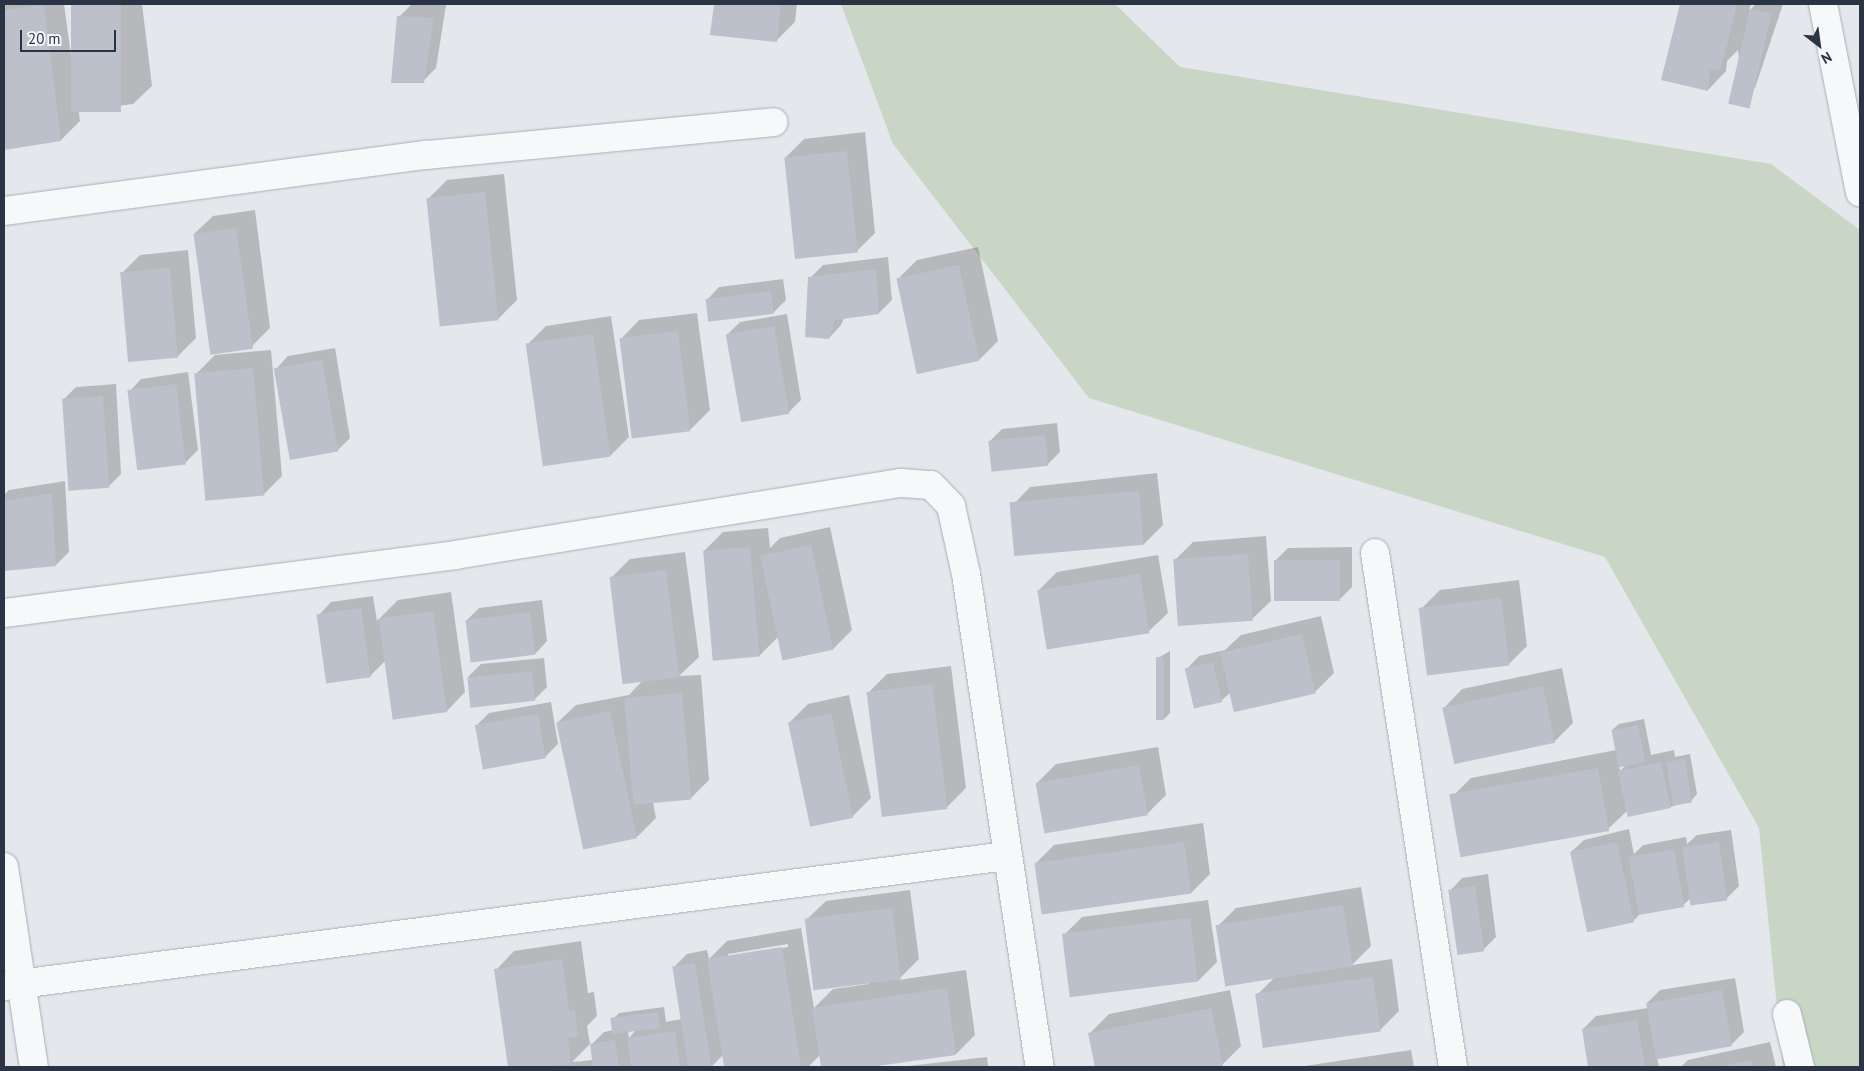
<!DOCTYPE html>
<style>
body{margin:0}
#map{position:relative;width:1864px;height:1071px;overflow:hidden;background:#e4e7ec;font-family:"PT Sans",sans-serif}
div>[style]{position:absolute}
.green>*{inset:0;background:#c9d6c5}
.shadow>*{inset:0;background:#0003}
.building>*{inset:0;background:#bbc0ca;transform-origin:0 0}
.roads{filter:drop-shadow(0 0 1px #a9aeb7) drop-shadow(0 0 1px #a9aeb7)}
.minor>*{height:28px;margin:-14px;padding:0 14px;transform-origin:14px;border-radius:14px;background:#f7f8fa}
span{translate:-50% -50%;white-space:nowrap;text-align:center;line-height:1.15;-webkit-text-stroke:4.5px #f4f6f9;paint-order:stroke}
.frame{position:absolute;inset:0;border:5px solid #2b3445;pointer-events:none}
.north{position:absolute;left:1794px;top:20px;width:50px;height:50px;-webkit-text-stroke:4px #f4f6f9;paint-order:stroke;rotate:150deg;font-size:14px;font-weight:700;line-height:20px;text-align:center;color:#2b3445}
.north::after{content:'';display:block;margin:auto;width:18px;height:22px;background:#2b3445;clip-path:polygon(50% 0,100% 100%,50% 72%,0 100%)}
.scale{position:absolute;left:20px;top:30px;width:96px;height:22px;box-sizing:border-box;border:2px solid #2b3445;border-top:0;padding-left:6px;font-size:15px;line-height:18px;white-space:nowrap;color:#2b3445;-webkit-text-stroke:4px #f4f6f9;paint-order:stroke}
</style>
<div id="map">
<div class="green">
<div style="clip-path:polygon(841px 4px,1115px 4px,1180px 67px,1771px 164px,1860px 230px,1860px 1067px,1783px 1067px,1759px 828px,1605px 557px,1089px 398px,893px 144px)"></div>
</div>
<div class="shadow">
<div style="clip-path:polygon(4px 4px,64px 4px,80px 121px,61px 140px,4px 149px)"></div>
<div style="clip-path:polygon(72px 4px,142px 4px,152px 86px,133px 104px,88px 110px)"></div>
<div style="clip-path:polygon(412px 4px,446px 5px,436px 68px,423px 81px,399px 17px)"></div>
<div style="clip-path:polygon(715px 4px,797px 4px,795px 22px,776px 41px,712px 34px)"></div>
<div style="clip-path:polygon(1682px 4px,1751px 4px,1749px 11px,1756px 4px,1783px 4px,1755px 88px,1743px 101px,1738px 50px,1727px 61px,1726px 71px,1708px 90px,1663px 79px)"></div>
<div style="clip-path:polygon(865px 132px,875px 233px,856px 252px,785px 158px,804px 139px)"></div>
<div style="clip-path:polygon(504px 174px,517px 300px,498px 319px,428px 199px,447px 180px)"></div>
<div style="clip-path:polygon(255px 210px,270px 328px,251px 347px,194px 234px,213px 216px)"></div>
<div style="clip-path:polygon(978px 247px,998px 341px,979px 360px,918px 372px,898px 279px,917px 260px)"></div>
<div style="clip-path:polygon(188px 250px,196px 338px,177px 357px,121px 274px,140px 255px)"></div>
<div style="clip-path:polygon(888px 257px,892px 300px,879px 313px,844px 318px,841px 325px,829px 338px,810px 278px,823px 265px)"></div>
<div style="clip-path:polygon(783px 279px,786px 300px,773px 313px,707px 300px,719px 287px)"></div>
<div style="clip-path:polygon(697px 313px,710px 410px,691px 429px,633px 437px,621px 339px,639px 320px)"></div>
<div style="clip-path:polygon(787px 314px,801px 400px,788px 413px,727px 335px,740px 322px)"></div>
<div style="clip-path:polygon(611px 316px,629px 437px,610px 456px,527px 345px,546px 326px)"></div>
<div style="clip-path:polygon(335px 348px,350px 438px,337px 451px,276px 369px,288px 356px)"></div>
<div style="clip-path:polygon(271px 350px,282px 476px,263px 495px,196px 374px,215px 355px)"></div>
<div style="clip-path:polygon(188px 372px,198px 450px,185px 463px,129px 392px,141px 379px)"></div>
<div style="clip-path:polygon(116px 384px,121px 474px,108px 487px,63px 400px,76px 387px)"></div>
<div style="clip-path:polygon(1057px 423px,1060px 452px,1047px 465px,989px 442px,1002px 429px)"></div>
<div style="clip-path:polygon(1157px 473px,1163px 525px,1144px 544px,1012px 506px,1030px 487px)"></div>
<div style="clip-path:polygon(65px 481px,69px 552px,56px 565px,4px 570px,4px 495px,9px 490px)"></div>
<div style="clip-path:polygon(830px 527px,852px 630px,833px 649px,783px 660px,778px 637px,759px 656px,704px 551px,723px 532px,768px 528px,770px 548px,780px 538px)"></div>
<div style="clip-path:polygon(1266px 536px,1271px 601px,1252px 619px,1174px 561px,1193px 542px)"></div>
<div style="clip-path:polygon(1352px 547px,1352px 587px,1339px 600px,1275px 561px,1288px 548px)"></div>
<div style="clip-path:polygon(685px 552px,699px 657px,679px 676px,701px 675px,709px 780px,690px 799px,653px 802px,656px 818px,637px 837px,557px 723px,576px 705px,629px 695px,643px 680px,611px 578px,630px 559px)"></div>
<div style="clip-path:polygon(1158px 555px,1168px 613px,1149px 631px,1038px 591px,1057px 572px)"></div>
<div style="clip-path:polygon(1519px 580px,1527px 646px,1508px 665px,1421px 609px,1440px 590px)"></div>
<div style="clip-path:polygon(451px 592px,465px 692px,447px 711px,385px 661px,370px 676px,319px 615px,331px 602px,373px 596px,377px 621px,398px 600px)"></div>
<div style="clip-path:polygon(542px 600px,547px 641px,535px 654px,466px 621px,479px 608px)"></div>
<div style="clip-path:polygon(1321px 616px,1334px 673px,1315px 692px,1231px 692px,1221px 701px,1187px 669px,1199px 656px,1225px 650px,1241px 635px)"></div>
<div style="clip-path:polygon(1170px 651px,1170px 713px,1164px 719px,1158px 658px)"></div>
<div style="clip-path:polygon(544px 658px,547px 687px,534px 700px,468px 677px,481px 664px)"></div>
<div style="clip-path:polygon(951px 666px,966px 788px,947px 807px,868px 693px,887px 674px)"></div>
<div style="clip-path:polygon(1562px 668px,1573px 723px,1554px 742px,1444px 708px,1462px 689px)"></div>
<div style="clip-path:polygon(849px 695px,871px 798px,852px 817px,789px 723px,808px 704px)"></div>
<div style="clip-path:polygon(551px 702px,558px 744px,545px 757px,476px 726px,489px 713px)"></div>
<div style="clip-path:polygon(evenodd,1644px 719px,1651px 755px,1674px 750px,1675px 757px,1690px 754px,1697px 794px,1691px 801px,1670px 807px,1627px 811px,1608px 829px,1452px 797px,1471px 778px,1616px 750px,1612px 730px,1619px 724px,1644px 719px,1627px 764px,1620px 771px,1619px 766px,1627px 764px)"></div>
<div style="clip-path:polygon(1158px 747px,1166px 795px,1147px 814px,1037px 783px,1056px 764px)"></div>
<div style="clip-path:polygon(1203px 823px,1210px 874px,1191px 893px,1042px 914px,1035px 864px,1054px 845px)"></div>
<div style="clip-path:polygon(1629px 829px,1634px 854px,1643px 845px,1686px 837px,1687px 844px,1697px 835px,1731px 830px,1739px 886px,1726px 899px,1691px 898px,1683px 905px,1641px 913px,1633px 921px,1571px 852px,1584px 840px)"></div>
<div style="clip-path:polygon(1488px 874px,1496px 937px,1483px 950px,1450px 891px,1462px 878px)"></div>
<div style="clip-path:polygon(1361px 887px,1371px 946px,1352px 965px,1392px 959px,1399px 1011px,1380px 1030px,1256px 996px,1274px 978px,1217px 927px,1236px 908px)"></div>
<div style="clip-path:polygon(evenodd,910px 890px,919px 959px,898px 980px,966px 970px,975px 1035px,956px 1054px,861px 1067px,822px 1067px,820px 1055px,808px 1067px,725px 1067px,723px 1055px,711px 1067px,509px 1067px,496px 970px,514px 951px,581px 941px,588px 993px,594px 992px,597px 1016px,587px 1026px,590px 1044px,572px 1062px,593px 1060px,591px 1045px,604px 1032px,614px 1030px,613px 1019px,619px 1013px,664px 1007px,666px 1022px,682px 1019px,674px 967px,687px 954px,707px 950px,709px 959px,727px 941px,801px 928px,814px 1008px,833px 989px,869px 984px,807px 919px,826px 901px,910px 890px,788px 944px,788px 947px,728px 957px,728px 954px,788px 944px,910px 890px,636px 1030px,629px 1038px,628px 1032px,636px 1030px)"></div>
<div style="clip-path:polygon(1208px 900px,1217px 962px,1198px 981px,1063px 936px,1082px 917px)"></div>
<div style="clip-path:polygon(1735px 978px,1744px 1032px,1731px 1045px,1657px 1058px,1659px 1067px,1589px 1067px,1583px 1029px,1596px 1016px,1648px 1008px,1647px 1003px,1660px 990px)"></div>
<div style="clip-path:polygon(1230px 990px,1241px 1046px,1222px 1065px,1096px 1067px,1090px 1033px,1109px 1014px)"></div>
<div style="clip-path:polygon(1770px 1042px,1776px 1067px,1681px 1067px,1688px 1060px)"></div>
<div style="clip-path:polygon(1411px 1050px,1414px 1067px,1298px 1067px)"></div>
<div style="clip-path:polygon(987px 1057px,988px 1067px,899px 1067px)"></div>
</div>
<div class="building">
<div style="left:71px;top:4px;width:50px;height:108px"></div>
<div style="clip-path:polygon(714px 4px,781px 4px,777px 42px,710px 35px)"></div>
<div style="clip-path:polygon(1680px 4px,1737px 4px,1721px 69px,1710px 70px,1708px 91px,1661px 80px)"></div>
<div style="clip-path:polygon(44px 5px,61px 141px,4px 150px,4px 10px)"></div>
<div style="left:1750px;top:9px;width:22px;height:97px;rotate:13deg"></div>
<div style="clip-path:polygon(397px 16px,434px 18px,424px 83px,391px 83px)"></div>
<div style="left:847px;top:151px;width:102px;height:63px;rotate:84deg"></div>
<div style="left:485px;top:192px;width:129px;height:59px;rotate:84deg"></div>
<div style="left:236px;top:228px;width:122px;height:43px;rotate:82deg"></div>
<div style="left:959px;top:265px;width:98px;height:64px;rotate:78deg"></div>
<div style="left:170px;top:268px;width:90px;height:50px;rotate:85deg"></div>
<div style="clip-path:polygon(876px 269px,879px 314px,835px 320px,829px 339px,805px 337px,808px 277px)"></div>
<div style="left:771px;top:291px;width:23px;height:66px;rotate:83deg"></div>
<div style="left:774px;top:326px;width:89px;height:49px;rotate:80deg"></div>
<div style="left:678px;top:331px;width:101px;height:59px;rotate:83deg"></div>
<div style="left:593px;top:334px;width:124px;height:68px;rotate:82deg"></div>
<div style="left:322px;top:360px;width:93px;height:49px;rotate:80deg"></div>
<div style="left:253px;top:368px;width:128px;height:59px;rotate:85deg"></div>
<div style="left:176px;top:384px;width:81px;height:49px;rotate:83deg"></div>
<div style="left:103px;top:396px;width:92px;height:41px;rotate:86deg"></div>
<div style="left:1045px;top:435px;width:31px;height:57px;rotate:84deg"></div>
<div style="left:1139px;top:491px;width:54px;height:130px;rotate:85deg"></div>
<div style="clip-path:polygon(52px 493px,56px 566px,4px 571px,4px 501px)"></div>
<div style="left:811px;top:545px;width:107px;height:52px;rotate:78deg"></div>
<div style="left:750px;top:547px;width:110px;height:47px;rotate:85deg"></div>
<div style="left:1248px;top:554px;width:67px;height:75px;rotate:86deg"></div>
<div style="left:1274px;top:560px;width:66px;height:41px"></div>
<div style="left:666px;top:570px;width:108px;height:57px;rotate:83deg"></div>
<div style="left:1140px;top:574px;width:60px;height:104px;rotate:81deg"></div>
<div style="left:1501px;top:598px;width:68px;height:83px;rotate:83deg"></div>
<div style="left:361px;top:608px;width:70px;height:45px;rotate:82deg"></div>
<div style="left:433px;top:611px;width:102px;height:55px;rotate:82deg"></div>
<div style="left:530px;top:612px;width:43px;height:65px;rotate:83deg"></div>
<div style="left:1302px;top:634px;width:61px;height:84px;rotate:77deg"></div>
<div style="left:1156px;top:657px;width:8px;height:63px"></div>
<div style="left:1213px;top:662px;width:41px;height:29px;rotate:77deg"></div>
<div style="left:532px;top:671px;width:30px;height:65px;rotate:84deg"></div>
<div style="left:932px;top:684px;width:126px;height:66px;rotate:83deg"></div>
<div style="left:1543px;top:686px;width:58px;height:103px;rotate:78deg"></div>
<div style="left:682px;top:693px;width:107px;height:58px;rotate:85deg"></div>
<div style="left:610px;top:711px;width:130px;height:55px;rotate:78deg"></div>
<div style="left:831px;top:713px;width:107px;height:44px;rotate:78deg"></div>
<div style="left:538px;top:714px;width:45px;height:64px;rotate:80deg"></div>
<div style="left:1638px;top:725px;width:38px;height:27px;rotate:79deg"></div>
<div style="left:1685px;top:759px;width:44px;height:19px;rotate:81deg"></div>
<div style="left:1661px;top:762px;width:47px;height:44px;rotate:78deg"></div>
<div style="left:1139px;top:765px;width:51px;height:105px;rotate:80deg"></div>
<div style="left:1598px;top:768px;width:64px;height:151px;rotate:80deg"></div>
<div style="left:1184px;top:842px;width:52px;height:151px;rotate:82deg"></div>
<div style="left:1617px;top:842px;width:82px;height:48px;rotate:78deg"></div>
<div style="left:1719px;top:842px;width:59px;height:37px;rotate:82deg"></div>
<div style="left:1674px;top:849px;width:59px;height:46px;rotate:80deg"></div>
<div style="left:1475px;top:886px;width:66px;height:27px;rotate:82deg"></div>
<div style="left:1343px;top:905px;width:62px;height:129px;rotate:81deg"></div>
<div style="left:892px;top:908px;width:72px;height:88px;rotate:83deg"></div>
<div style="left:1190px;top:918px;width:64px;height:129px;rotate:83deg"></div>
<div style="left:782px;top:947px;width:122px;height:76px;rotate:81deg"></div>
<div style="clip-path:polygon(562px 959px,569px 1011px,575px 1010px,578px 1036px,568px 1038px,571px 1065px,508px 1067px,494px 969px)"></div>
<div style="left:695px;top:963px;width:105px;height:23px;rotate:81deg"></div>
<div style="left:1373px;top:977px;width:55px;height:119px;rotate:82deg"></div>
<div style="clip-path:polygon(947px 988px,956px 1055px,870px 1067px,821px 1067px,812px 1008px)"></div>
<div style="left:1722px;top:990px;width:57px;height:77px;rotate:80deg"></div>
<div style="clip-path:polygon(1211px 1008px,1223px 1066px,1095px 1067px,1088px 1033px)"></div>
<div style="left:658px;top:1012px;width:16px;height:48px;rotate:83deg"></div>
<div style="clip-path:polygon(1637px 1020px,1645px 1067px,1588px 1067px,1582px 1029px)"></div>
<div style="clip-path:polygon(675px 1031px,680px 1067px,631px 1067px,627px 1038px)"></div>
<div style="clip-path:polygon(615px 1040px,619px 1067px,593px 1067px,590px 1044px)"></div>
<div style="clip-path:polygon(1751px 1060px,1753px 1067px,1723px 1067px,1723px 1066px)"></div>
</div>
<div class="roads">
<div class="minor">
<div style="left:1823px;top:4px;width:192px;rotate:78.9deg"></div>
<div style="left:4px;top:211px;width:426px;rotate:-7.6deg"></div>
<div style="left:426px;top:155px;width:349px;rotate:-5.4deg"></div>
<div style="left:1375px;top:553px;width:520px;rotate:81.37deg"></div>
<div style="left:4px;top:613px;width:455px;rotate:-7.3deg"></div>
<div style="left:455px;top:555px;width:452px;rotate:-9.2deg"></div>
<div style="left:901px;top:483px;width:30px;rotate:4deg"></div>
<div style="left:931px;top:485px;width:29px;rotate:46deg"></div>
<div style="left:951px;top:506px;width:70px;rotate:77.6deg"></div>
<div style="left:966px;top:574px;width:499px;rotate:81.5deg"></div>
<div style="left:4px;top:867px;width:202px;rotate:81.5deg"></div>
<div style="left:4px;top:986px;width:1010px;rotate:-7.39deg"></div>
<div style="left:1787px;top:1014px;width:55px;rotate:76.2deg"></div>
</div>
</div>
<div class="frame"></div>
<div class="north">N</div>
<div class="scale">20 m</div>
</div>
